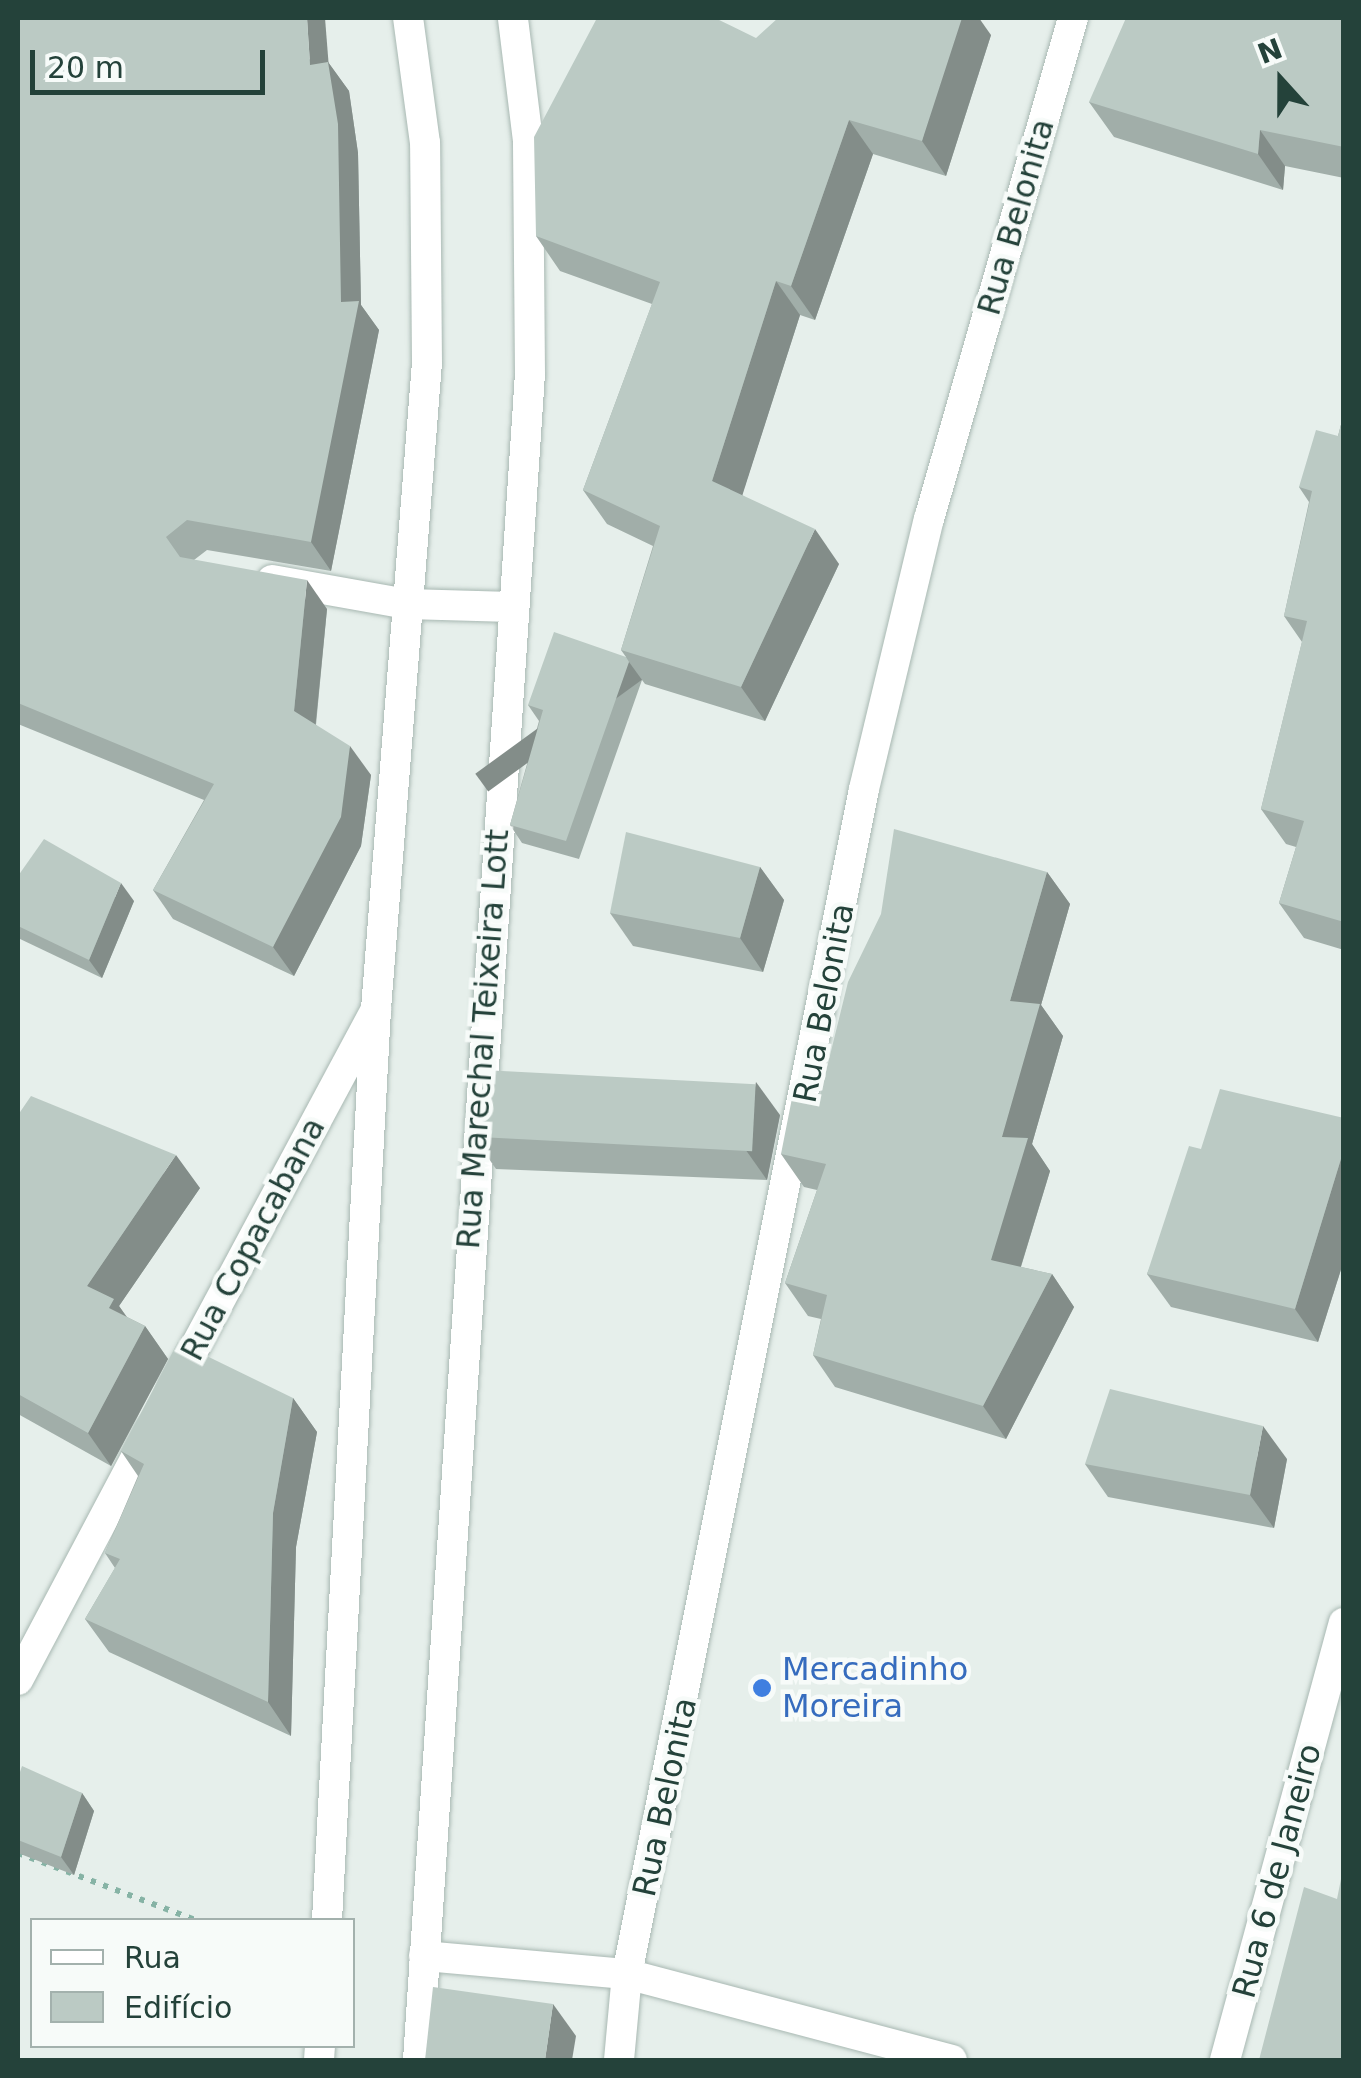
<!DOCTYPE html>
<meta charset="utf-8">
<style>
body{margin:0}
#map{position:relative;width:1361px;height:2078px;overflow:hidden;background:#e6efeb;font-family:"DejaVu Sans",sans-serif}
div>[style]{position:absolute}
.path>*{height:6px;margin-top:-3px;transform-origin:0;background:repeating-linear-gradient(90deg,#86b3a5 0 5px,transparent 0 13px)}
.roads{filter:drop-shadow(0 0 2px #a8b8b2) drop-shadow(0 0 2px #a8b8b2)}
.street>*{height:30px;margin:-15px;padding:0 15px;transform-origin:15px;border-radius:15px;background:#fff}
.secondary>*{height:30px;margin:-15px;padding:0 15px;transform-origin:15px;border-radius:15px;background:#fff}
.wall>*{inset:0;background:#a1aea9}
.shaded-wall>*{inset:0;background:#838d89;transform-origin:0 0}
.building>*{inset:0;background:#bbcac4;transform-origin:0 0}
.dots>*{width:28px;height:28px;translate:-50% -50%;box-sizing:border-box;border:5px solid #f7fbf9;border-radius:50%}
span{translate:-50% -50%;white-space:nowrap;text-align:center;line-height:1.15;-webkit-text-stroke:9px #f7fbf9;paint-order:stroke}
.street-label{font-size:32px;color:#24423a}
.shop-label{font-size:32px;color:#366cbe}
.left{translate:0 -50%;text-align:left}
.frame{position:absolute;inset:0;border:20px solid #24423a;pointer-events:none}
.legend{position:absolute;left:30px;top:1918px;width:325px;height:130px;box-sizing:border-box;background:#f7fbf9;border:2px solid #a3b1ad;margin:0;padding:12px 18px;list-style:none;font-size:30px;color:#24423a}
.legend li{display:flex;align-items:center;gap:20px;height:50px}
.legend b{width:50px;border:2px solid #a3b1ad}
.north{position:absolute;left:1231px;top:30px;width:100px;height:100px;-webkit-text-stroke:8px #f7fbf9;paint-order:stroke;rotate:339deg;font-size:28px;font-weight:700;line-height:40px;text-align:center;color:#24423a}
.north::after{content:'';display:block;margin:auto;width:35px;height:45px;background:#24423a;clip-path:polygon(50% 0,100% 100%,50% 72%,0 100%)}
.scale{position:absolute;left:30px;top:50px;width:235px;height:45px;box-sizing:border-box;border:5px solid #24423a;border-top:0;padding-left:12px;font-size:30px;line-height:35px;white-space:nowrap;color:#24423a;-webkit-text-stroke:8px #f7fbf9;paint-order:stroke}
</style>
<div id="map">
<div class="path">
<div style="left:18px;top:1853px;width:189px;rotate:20.7deg"></div>
</div>
<div class="roads">
<div class="street">
<div style="left:272px;top:580px;width:137px;rotate:10.1deg"></div>
<div style="left:174px;top:1386px;width:428px;rotate:-61.8deg"></div>
<div style="left:18px;top:1680px;width:282px;rotate:-62.1deg"></div>
<div style="left:619px;top:2060px;width:86px;rotate:-84.7deg"></div>
<div style="left:627px;top:1974px;width:1208px;rotate:-78.69deg"></div>
<div style="left:864px;top:789px;width:278px;rotate:-76.5deg"></div>
<div style="left:929px;top:519px;width:521px;rotate:-73.96deg"></div>
<div style="left:1225px;top:2060px;width:453px;rotate:-74.8deg"></div>
</div>
<div class="secondary">
<div style="left:407px;top:604px;width:105px;rotate:1.6deg"></div>
<div style="left:327px;top:1920px;width:912px;rotate:-86.92deg"></div>
<div style="left:376px;top:1009px;width:648px;rotate:-85.49deg"></div>
<div style="left:427px;top:363px;width:220px;rotate:-90.5deg"></div>
<div style="left:425px;top:143px;width:126px;rotate:-97.7deg"></div>
<div style="left:424px;top:1956px;width:204px;rotate:5.1deg"></div>
<div style="left:627px;top:1974px;width:336px;rotate:14.8deg"></div>
<div style="left:319px;top:2060px;width:14px;rotate:-86deg"></div>
<div style="left:418px;top:2060px;width:1690px;rotate:-86.2deg"></div>
<div style="left:530px;top:374px;width:233px;rotate:-90.5deg"></div>
<div style="left:528px;top:141px;width:124px;rotate:-97deg"></div>
</div>
</div>
<div class="wall">
<div style="clip-path:polygon(18px 18px,328px 62px,349px 91px,358px 153px,361px 305px,379px 330px,331px 571px,207px 550px,194px 560px,327px 609px,316px 725px,371px 775px,361px 846px,294px 976px,173px 919px,153px 890px,204px 800px,18px 724px)"></div>
<div style="clip-path:polygon(1344px 18px,1344px 178px,1285px 166px,1283px 190px,1114px 137px,1089px 102px)"></div>
<div style="clip-path:polygon(991px 35px,946px 176px,873px 154px,815px 320px,800px 315px,742px 495px,839px 564px,765px 721px,645px 684px,642px 680px,579px 859px,522px 843px,510px 825px,539px 721px,528px 705px,626px 657px,621px 650px,653px 546px,607px 524px,583px 490px,652px 304px,560px 271px,536px 236px,756px 38px)"></div>
<div style="clip-path:polygon(1344px 413px,1344px 950px,1304px 938px,1279px 903px,1296px 847px,1286px 844px,1261px 809px,1302px 642px,1284px 616px,1309px 502px,1299px 487px,1338px 436px)"></div>
<div style="clip-path:polygon(760px 867px,784px 900px,763px 972px,633px 946px,610px 913px)"></div>
<div style="clip-path:polygon(1047px 872px,1070px 904px,1041px 1005px,1063px 1036px,1032px 1144px,1050px 1171px,1021px 1267px,1052px 1274px,1074px 1307px,1006px 1439px,835px 1387px,813px 1355px,821px 1319px,808px 1316px,785px 1283px,817px 1190px,804px 1187px,781px 1154px,820px 1096px)"></div>
<div style="clip-path:polygon(18px 876px,134px 901px,102px 978px,18px 938px)"></div>
<div style="clip-path:polygon(18px 1115px,200px 1188px,119px 1306px,127px 1317px,145px 1326px,168px 1359px,111px 1466px,18px 1414px)"></div>
<div style="clip-path:polygon(780px 1115px,767px 1180px,496px 1169px,473px 1136px)"></div>
<div style="clip-path:polygon(1344px 1118px,1344px 1260px,1318px 1342px,1171px 1307px,1147px 1274px,1201px 1149px)"></div>
<div style="clip-path:polygon(293px 1398px,317px 1432px,296px 1547px,291px 1736px,109px 1652px,85px 1619px,115px 1568px,105px 1553px,138px 1476px,121px 1451px)"></div>
<div style="clip-path:polygon(1287px 1459px,1274px 1528px,1108px 1497px,1085px 1464px)"></div>
<div style="clip-path:polygon(18px 1778px,82px 1793px,94px 1811px,74px 1875px,18px 1853px)"></div>
</div>
<div class="shaded-wall">
<div style="clip-path:polygon(307px 18px,325px 18px,331px 94px,310px 65px)"></div>
<div style="clip-path:polygon(954px 18px,979px 18px,991px 35px,946px 176px,922px 141px)"></div>
<div style="clip-path:polygon(328px 62px,349px 91px,358px 153px,361px 305px,379px 330px,331px 571px,311px 542px)"></div>
<div style="clip-path:polygon(849px 120px,873px 154px,815px 320px,791px 286px)"></div>
<div style="clip-path:polygon(1260px 130px,1285px 166px,1283px 190px,1258px 154px)"></div>
<div style="clip-path:polygon(776px 281px,800px 315px,736px 515px,712px 481px)"></div>
<div style="clip-path:polygon(815px 529px,839px 564px,765px 721px,741px 687px)"></div>
<div style="clip-path:polygon(307px 580px,327px 609px,314px 740px,294px 711px)"></div>
<div style="left:629px;top:662px;width:22px;height:190px;rotate:54deg"></div>
<div style="clip-path:polygon(350px 746px,371px 775px,361px 846px,294px 976px,273px 947px)"></div>
<div style="clip-path:polygon(760px 867px,784px 900px,763px 972px,740px 938px)"></div>
<div style="clip-path:polygon(1047px 872px,1070px 904px,1041px 1005px,1063px 1036px,1032px 1144px,1050px 1171px,1013px 1292px,991px 1260px,1002px 1137px,1010px 1001px)"></div>
<div style="clip-path:polygon(121px 883px,134px 901px,102px 978px,89px 960px)"></div>
<div style="clip-path:polygon(756px 1082px,780px 1115px,767px 1180px,743px 1146px)"></div>
<div style="clip-path:polygon(1344px 1149px,1344px 1260px,1318px 1342px,1295px 1309px)"></div>
<div style="clip-path:polygon(176px 1155px,200px 1188px,119px 1306px,137px 1332px,132px 1341px,87px 1286px)"></div>
<div style="clip-path:polygon(1052px 1274px,1074px 1307px,1006px 1439px,983px 1406px)"></div>
<div style="clip-path:polygon(145px 1326px,168px 1359px,111px 1466px,88px 1433px)"></div>
<div style="clip-path:polygon(293px 1398px,317px 1432px,296px 1547px,291px 1736px,268px 1702px,273px 1513px)"></div>
<div style="clip-path:polygon(1263px 1426px,1287px 1459px,1274px 1528px,1250px 1495px)"></div>
<div style="clip-path:polygon(82px 1793px,94px 1811px,74px 1875px,61px 1857px)"></div>
<div style="clip-path:polygon(553px 2004px,576px 2036px,572px 2060px,545px 2060px)"></div>
</div>
<div class="building">
<div style="clip-path:polygon(18px 18px,307px 18px,310px 65px,328px 62px,338px 124px,341px 302px,359px 301px,311px 542px,187px 520px,166px 537px,180px 557px,307px 580px,294px 711px,350px 746px,341px 817px,273px 947px,153px 890px,214px 784px,18px 703px)"></div>
<div style="clip-path:polygon(597px 18px,715px 18px,756px 38px,778px 18px,962px 18px,922px 141px,849px 120px,791px 286px,776px 281px,712px 481px,815px 529px,741px 687px,621px 650px,660px 526px,583px 490px,660px 282px,536px 236px,534px 137px)"></div>
<div style="clip-path:polygon(1126px 18px,1344px 18px,1344px 147px,1260px 130px,1258px 154px,1089px 102px)"></div>
<div style="clip-path:polygon(1344px 413px,1344px 922px,1279px 903px,1304px 821px,1261px 809px,1307px 621px,1284px 616px,1312px 491px,1299px 487px,1316px 430px,1338px 436px)"></div>
<div style="clip-path:polygon(554px 632px,626px 657px,629px 662px,566px 841px,510px 825px,543px 710px,528px 705px)"></div>
<div style="clip-path:polygon(894px 829px,1047px 872px,1010px 1001px,1040px 1004px,1002px 1137px,1028px 1138px,991px 1260px,1052px 1274px,983px 1406px,813px 1355px,827px 1295px,785px 1283px,826px 1164px,781px 1154px,794px 1088px,820px 1096px,848px 982px,881px 914px)"></div>
<div style="clip-path:polygon(626px 832px,760px 867px,740px 938px,610px 913px)"></div>
<div style="clip-path:polygon(44px 839px,121px 883px,89px 960px,18px 926px,18px 876px)"></div>
<div style="left:483px;top:1070px;width:273px;height:67px;rotate:3deg"></div>
<div style="clip-path:polygon(1220px 1089px,1344px 1118px,1344px 1149px,1295px 1309px,1147px 1274px,1189px 1146px,1201px 1149px)"></div>
<div style="clip-path:polygon(31px 1096px,176px 1155px,87px 1286px,114px 1299px,109px 1308px,145px 1326px,88px 1433px,18px 1394px,18px 1115px)"></div>
<div style="clip-path:polygon(178px 1342px,293px 1398px,273px 1513px,268px 1702px,85px 1619px,120px 1559px,105px 1553px,144px 1464px,121px 1451px)"></div>
<div style="clip-path:polygon(1110px 1389px,1263px 1426px,1250px 1495px,1085px 1464px)"></div>
<div style="clip-path:polygon(22px 1766px,82px 1793px,61px 1857px,18px 1840px,18px 1778px)"></div>
<div style="clip-path:polygon(1344px 1864px,1344px 2060px,1259px 2060px,1304px 1887px,1337px 1899px)"></div>
<div style="clip-path:polygon(433px 1987px,553px 2004px,545px 2060px,425px 2060px)"></div>
</div>
<div class="dots">
<div style="left:762px;top:1688px;background:#3f7fe0"></div>
</div>
<div class="street-label">
<span style="left:1016px;top:217px;rotate:-74deg">Rua Belonita</span>
<span style="left:824px;top:1003px;rotate:-79deg">Rua Belonita</span>
<span style="left:483px;top:1039px;rotate:-86deg">Rua Marechal Teixeira Lott</span>
<span style="left:253px;top:1239px;rotate:-62deg">Rua Copacabana</span>
<span style="left:665px;top:1797px;rotate:-78deg">Rua Belonita</span>
<span style="left:1277px;top:1871px;rotate:-75deg">Rua 6 de Janeiro</span>
</div>
<div class="shop-label">
<span class="left" style="left:782px;top:1688px">Mercadinho<br>Moreira</span>
</div>
<div class="frame"></div>
<ul class="legend">
<li><b style="height:12px;background:#fff"></b>Rua</li>
<li><b style="height:28px;background:#bbcac4"></b>Edifício</li>
</ul>
<div class="north">N</div>
<div class="scale">20 m</div>
</div>
